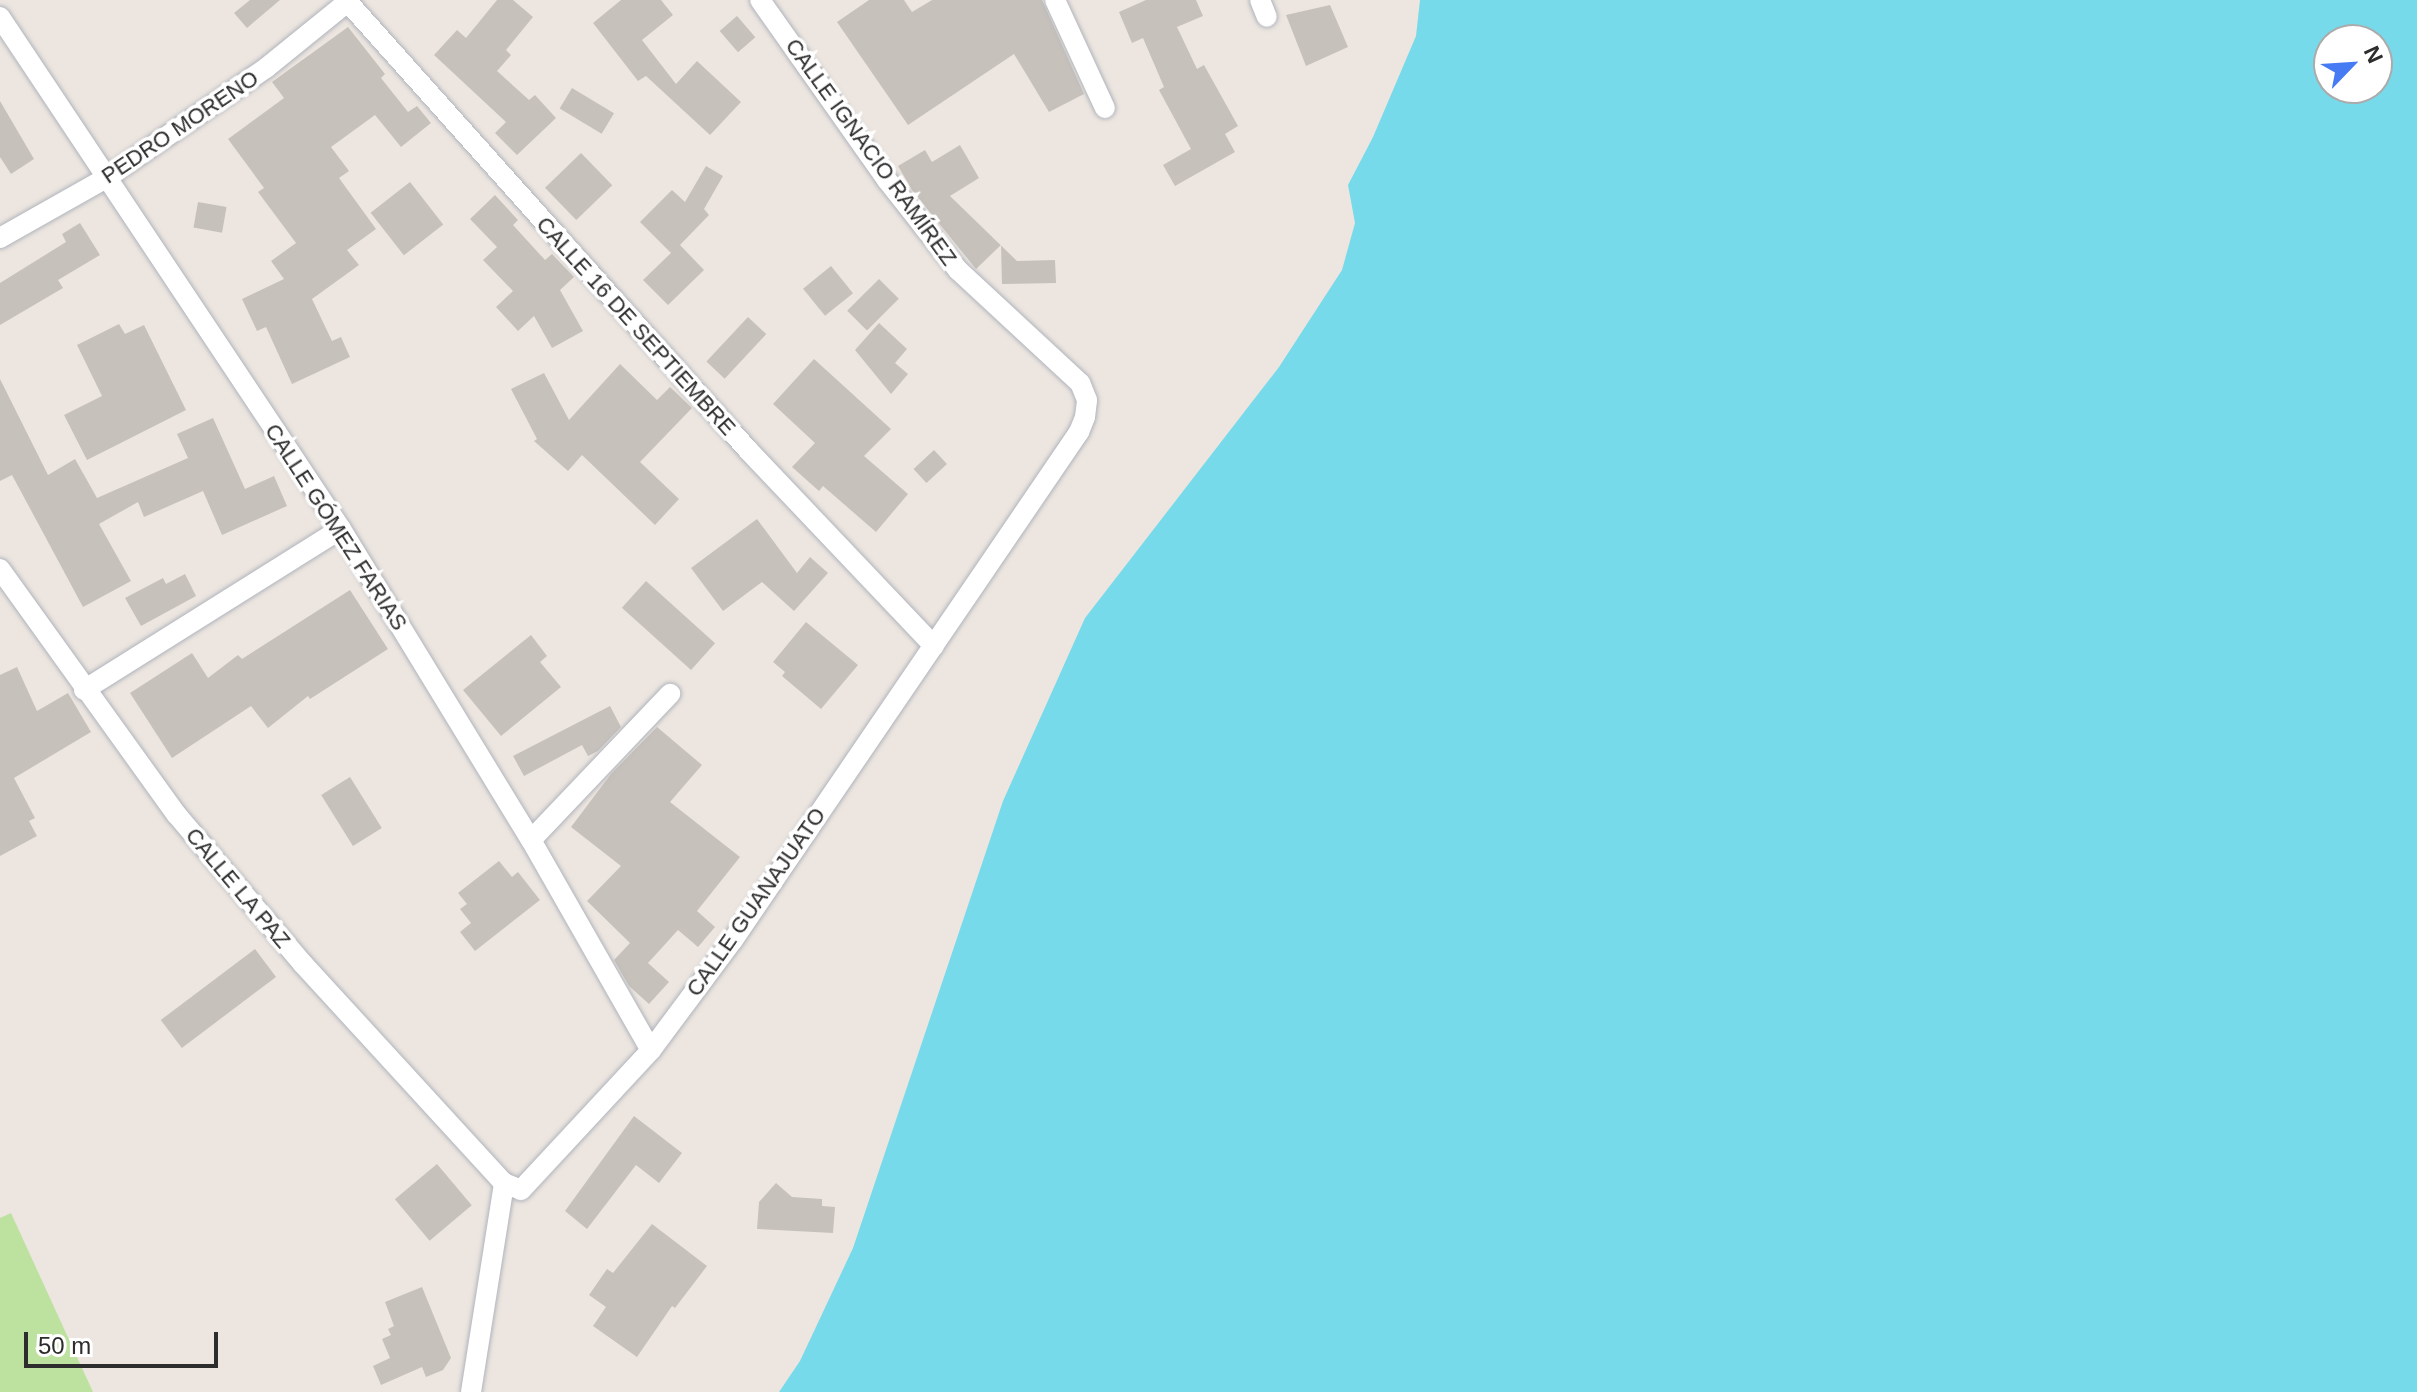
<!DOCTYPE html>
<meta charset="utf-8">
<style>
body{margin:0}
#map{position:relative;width:2417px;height:1392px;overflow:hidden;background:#ede6e0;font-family:Helvetica,sans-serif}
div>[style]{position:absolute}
.green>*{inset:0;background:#bde19f}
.water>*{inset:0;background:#77daeb}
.building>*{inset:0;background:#c6c1bb;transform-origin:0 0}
.roads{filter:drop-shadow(0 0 2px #b0b4bc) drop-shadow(0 0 2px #b0b4bc)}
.street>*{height:20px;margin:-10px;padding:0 10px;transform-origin:10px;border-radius:10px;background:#fff}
span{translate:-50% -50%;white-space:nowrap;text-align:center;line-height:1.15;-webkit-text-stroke:7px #fff;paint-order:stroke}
.street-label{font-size:22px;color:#2d2d2d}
.north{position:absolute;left:2313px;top:24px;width:80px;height:80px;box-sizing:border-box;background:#fff;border:2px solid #ababab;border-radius:50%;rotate:65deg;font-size:22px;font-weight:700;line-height:32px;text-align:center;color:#2d2d2d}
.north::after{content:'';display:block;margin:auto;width:28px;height:36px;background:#477bf3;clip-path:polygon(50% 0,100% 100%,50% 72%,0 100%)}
.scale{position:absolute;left:24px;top:1332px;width:194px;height:36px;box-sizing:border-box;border:4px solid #2d2d2d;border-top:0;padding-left:10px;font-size:24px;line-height:28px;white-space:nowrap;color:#2d2d2d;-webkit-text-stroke:6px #fff;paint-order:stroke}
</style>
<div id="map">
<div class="green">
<div style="clip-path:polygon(11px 1213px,93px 1392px,0 1392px,0 1218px)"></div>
</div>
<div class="water">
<div style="clip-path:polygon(evenodd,1420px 0,2417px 0,2417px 1392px,779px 1392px,800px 1361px,853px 1248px,1003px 801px,1085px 618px,1279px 367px,1342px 270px,1355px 223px,1348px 185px,1373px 137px,1416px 36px,1420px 0,2377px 40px,2377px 88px,2329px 88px,2329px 40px,2377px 40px)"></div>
</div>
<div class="building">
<div style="clip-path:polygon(250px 0,280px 0,247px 28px,234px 13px)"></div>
<div style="clip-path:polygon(497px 0,513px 0,533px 17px,506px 50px,511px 55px,497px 71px,529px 100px,535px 95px,556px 118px,517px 155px,495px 133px,506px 122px,434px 55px,457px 30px,466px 38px)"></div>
<div style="clip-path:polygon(621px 0,661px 0,673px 15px,642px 40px,676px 84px,697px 61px,741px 102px,710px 135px,646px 76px,638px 81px,593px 23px)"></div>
<div style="clip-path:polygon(869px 0,904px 0,912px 12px,932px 0,1042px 0,1084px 94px,1049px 112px,1014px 54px,908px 125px,837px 22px)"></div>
<div style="clip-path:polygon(1146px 0,1196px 0,1203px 16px,1177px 27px,1197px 69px,1204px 65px,1238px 126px,1225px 134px,1235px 152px,1175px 186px,1163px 165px,1191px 149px,1159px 90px,1164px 87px,1143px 38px,1132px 43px,1119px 12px)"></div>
<div style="clip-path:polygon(1330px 5px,1348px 47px,1306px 66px,1286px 15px)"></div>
<div style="left:737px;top:16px;width:28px;height:23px;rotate:49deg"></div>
<div style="clip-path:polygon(348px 27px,385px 74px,381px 78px,408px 112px,417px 106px,431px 123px,401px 147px,375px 115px,331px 147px,349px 171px,339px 178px,376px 229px,347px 250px,359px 265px,312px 299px,332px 341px,341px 337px,350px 357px,292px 384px,266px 327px,257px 331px,242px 299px,284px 279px,271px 261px,296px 243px,258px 192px,264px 188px,228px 139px,284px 98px,272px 82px)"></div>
<div style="left:572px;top:88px;width:49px;height:24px;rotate:31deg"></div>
<div style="clip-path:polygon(0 101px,34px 159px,11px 174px,0 157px)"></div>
<div style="clip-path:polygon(960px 145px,979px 178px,950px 196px,1017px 261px,1055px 260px,1056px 283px,1002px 284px,1001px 245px,976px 269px,912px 190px,898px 166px,925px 150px,932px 162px)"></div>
<div style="left:581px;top:153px;width:45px;height:50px;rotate:46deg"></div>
<div style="clip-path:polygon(706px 166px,723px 176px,704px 209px,709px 215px,680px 245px,704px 270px,668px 305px,643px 280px,671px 253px,640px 222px,672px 190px,685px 202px)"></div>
<div style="left:410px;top:182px;width:54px;height:50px;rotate:52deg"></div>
<div style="clip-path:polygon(495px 195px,518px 220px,513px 225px,545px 260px,552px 254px,574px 277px,560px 290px,583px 331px,552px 348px,534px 316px,518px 331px,496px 307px,513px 291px,483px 260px,497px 247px,470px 219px)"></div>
<div style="left:198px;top:202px;width:29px;height:26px;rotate:10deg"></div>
<div style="clip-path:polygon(80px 223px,100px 255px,58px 280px,63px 288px,0 325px,0 283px,66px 242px,62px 234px)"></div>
<div style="left:831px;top:266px;width:35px;height:36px;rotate:51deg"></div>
<div style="left:879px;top:279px;width:28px;height:45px;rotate:45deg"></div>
<div style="left:748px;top:317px;width:25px;height:61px;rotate:43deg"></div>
<div style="clip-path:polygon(879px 323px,907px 349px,895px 363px,908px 374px,891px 394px,855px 350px)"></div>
<div style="clip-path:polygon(119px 324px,125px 334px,144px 325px,186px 410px,87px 460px,64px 415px,102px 396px,77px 345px)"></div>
<div style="clip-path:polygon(814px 359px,891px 429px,864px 456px,908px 494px,876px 532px,823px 486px,819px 491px,792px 467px,815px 443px,773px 404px)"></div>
<div style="clip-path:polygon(620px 364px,657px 400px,670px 387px,692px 408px,640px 462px,679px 499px,655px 525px,582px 455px,568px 471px,534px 441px,537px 439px,511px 389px,544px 373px,569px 420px)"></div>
<div style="clip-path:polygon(0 379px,48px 475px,75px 459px,97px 498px,188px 458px,177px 434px,213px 418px,245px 489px,274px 476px,287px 506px,222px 535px,203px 491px,144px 517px,138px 502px,99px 524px,131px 581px,83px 607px,12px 475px,0 481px)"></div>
<div style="left:934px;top:450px;width:19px;height:28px;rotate:47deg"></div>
<div style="clip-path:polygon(757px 519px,797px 573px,810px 557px,828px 573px,794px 611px,762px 582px,723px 611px,691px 568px)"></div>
<div style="clip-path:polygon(185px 574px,196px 596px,141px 626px,125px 598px,163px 578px,166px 584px)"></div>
<div style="left:646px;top:581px;width:93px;height:36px;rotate:42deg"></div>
<div style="clip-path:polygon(350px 590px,388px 649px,310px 699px,308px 696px,268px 728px,251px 706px,172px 758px,130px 693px,192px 653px,208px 678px,238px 655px,242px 659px)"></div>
<div style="clip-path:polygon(806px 622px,858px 665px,821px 709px,782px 676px,785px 672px,773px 662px)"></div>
<div style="clip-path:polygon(531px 635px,547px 656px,540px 662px,561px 687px,501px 736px,463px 690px)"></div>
<div style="clip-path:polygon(17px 667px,37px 711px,68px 693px,91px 732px,14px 778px,35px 818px,29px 821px,37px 836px,0 856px,0 675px)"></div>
<div style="clip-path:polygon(610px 706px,621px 727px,598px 751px,588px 756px,582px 745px,524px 776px,513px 756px)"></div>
<div style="clip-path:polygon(657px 727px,702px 765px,670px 802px,740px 857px,697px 911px,715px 927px,698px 947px,678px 930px,648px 963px,669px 982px,649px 1004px,629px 986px,614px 960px,630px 943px,587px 901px,621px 866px,571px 827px,611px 774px)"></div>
<div style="left:350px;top:777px;width:60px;height:34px;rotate:58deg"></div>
<div style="clip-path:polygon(499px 861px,512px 877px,518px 872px,540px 900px,475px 951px,460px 932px,471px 923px,460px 909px,467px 904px,458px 893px)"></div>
<div style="left:255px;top:949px;width:35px;height:118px;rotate:53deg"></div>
<div style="clip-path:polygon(634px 1116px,682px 1153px,659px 1183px,636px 1165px,587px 1229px,565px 1211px)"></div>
<div style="left:437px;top:1164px;width:54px;height:55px;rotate:50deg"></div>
<div style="clip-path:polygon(776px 1183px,792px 1197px,822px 1199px,822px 1206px,835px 1207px,833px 1233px,757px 1229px,759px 1202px)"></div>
<div style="clip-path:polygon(652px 1224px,707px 1266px,675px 1308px,672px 1306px,637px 1357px,593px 1326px,606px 1307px,589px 1295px,607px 1269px,613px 1273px)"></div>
<div style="clip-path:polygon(422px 1287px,451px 1358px,443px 1370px,426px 1377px,422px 1367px,381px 1385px,373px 1366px,390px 1358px,382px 1339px,391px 1335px,388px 1329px,394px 1326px,385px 1302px)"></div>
</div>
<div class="roads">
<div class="street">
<div style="left:346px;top:0;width:603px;rotate:48.22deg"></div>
<div style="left:748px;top:450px;width:270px;rotate:46.5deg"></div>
<div style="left:1055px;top:0;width:119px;rotate:65.2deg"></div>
<div style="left:1260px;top:0;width:18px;rotate:68deg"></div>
<div style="left:0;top:17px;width:615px;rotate:56.34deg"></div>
<div style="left:341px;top:529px;width:364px;rotate:58.6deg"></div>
<div style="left:531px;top:840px;width:242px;rotate:60.3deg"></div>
<div style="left:0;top:238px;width:122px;rotate:-29.5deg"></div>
<div style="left:106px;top:178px;width:194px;rotate:-34.5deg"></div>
<div style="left:266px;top:68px;width:108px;rotate:-39deg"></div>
<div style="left:0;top:569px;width:303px;rotate:54.3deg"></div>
<div style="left:177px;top:815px;width:195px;rotate:49.8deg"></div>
<div style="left:303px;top:964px;width:297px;rotate:47.5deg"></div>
<div style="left:84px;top:690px;width:303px;rotate:-32.1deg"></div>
<div style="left:531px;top:840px;width:202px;rotate:-46.4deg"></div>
<div style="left:471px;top:1392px;width:212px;rotate:-81deg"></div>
<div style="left:504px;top:1183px;width:18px;rotate:22deg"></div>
<div style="left:521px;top:1190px;width:191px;rotate:-47.1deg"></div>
<div style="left:651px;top:1050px;width:137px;rotate:-53.3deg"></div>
<div style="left:733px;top:940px;width:615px;rotate:-55.74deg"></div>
<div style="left:1079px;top:432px;width:16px;rotate:-68deg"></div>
<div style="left:1085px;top:417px;width:17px;rotate:-83deg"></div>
<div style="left:1087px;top:400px;width:18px;rotate:-112deg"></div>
<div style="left:1080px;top:383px;width:166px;rotate:-137.2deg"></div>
<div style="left:958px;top:270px;width:115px;rotate:-128.3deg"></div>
<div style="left:887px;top:180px;width:220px;rotate:-125.2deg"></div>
</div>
</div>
<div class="street-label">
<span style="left:180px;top:127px;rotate:-34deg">PEDRO MORENO</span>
<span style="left:871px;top:152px;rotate:54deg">CALLE IGNACIO RAMÍREZ</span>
<span style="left:636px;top:326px;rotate:48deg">CALLE 16 DE SEPTIEMBRE</span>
<span style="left:336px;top:527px;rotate:57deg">CALLE GÓMEZ FARIAS</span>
<span style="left:238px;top:888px;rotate:50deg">CALLE LA PAZ</span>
<span style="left:756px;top:902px;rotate:-55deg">CALLE GUANAJUATO</span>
</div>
<div class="north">N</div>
<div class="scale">50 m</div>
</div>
